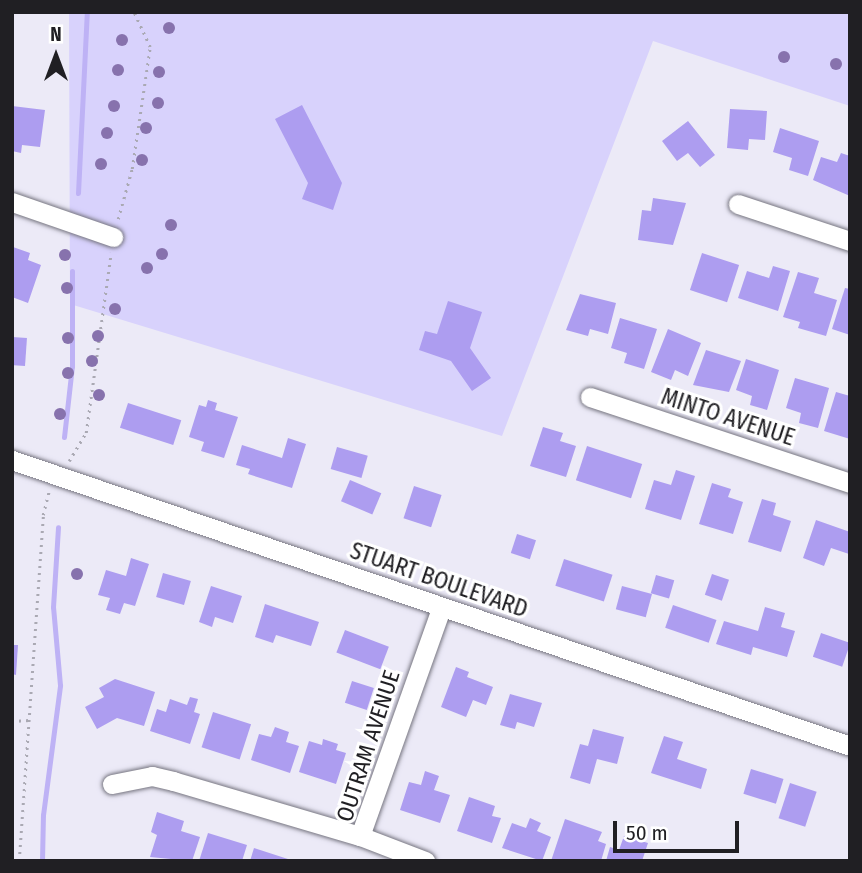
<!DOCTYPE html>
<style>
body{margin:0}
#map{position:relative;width:862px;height:873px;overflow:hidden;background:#eceaf7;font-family:"Fira Sans Condensed",sans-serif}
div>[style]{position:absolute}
.green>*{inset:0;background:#d8d2fc}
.stream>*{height:5px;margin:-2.5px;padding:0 2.5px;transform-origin:2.5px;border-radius:2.5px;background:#beb2f5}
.building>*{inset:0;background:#ad9df0;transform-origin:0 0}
.path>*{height:2.5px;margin-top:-1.25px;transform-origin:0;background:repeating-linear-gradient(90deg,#aaa9b3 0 2px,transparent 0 7px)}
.roads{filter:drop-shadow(0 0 2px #767580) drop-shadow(0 0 2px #767580)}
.street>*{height:19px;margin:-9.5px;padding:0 9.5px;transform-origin:9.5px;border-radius:9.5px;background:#fff}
.trees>*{width:12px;height:12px;margin:-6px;border-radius:50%;background:#8772ad}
span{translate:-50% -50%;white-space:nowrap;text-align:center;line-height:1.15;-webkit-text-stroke:6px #fff;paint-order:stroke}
.street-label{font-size:23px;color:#201f23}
.frame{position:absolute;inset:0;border:14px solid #201f23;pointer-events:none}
.north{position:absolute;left:21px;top:21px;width:70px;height:70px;-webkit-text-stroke:5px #fff;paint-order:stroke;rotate:0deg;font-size:19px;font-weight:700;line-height:28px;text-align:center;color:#201f23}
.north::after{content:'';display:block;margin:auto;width:24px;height:32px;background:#201f23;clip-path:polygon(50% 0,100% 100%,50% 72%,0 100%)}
.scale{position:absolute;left:613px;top:821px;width:126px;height:32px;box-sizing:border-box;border:4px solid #201f23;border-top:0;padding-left:9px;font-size:21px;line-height:24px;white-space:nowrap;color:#201f23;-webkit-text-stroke:5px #fff;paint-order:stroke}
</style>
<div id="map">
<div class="green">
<div style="clip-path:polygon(69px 12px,850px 12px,850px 106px,653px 41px,502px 436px,70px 304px)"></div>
</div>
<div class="stream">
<div style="left:78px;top:193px;width:181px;rotate:-87.2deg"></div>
<div style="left:64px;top:437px;width:71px;rotate:-83.6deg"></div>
<div style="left:72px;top:366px;width:95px;rotate:-90deg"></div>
<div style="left:42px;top:861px;width:46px;rotate:-88.8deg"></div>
<div style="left:43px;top:815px;width:131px;rotate:-82.5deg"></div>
<div style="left:60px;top:685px;width:78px;rotate:-95.1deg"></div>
<div style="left:53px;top:607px;width:80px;rotate:-86.4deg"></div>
</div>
<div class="building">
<div style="clip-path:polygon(302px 105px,342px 183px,333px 210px,302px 199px,308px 183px,275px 119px)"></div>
<div style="clip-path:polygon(12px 106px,45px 110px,40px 147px,22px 145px,21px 153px,12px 151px)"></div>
<div style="clip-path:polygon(730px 109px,767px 111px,765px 140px,749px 139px,748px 150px,727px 148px)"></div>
<div style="clip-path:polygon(688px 121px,715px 155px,700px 167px,688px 153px,677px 161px,662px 141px)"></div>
<div style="clip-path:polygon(780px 128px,819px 141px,808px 176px,789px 170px,792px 158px,773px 152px)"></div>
<div style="clip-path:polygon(841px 153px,850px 156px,850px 196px,813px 180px,821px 157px,837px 162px)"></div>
<div style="clip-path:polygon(653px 198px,686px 203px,673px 245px,638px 240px,642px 210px,651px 211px)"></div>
<div style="clip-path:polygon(13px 247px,30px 253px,28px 260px,41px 265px,28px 303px,12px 297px)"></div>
<div style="left:702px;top:253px;width:39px;height:39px;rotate:18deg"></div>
<div style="clip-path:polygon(773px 266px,790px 271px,778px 311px,738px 298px,747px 271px,769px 278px)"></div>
<div style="clip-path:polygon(798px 272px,819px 278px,814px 293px,837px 300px,826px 336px,798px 328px,800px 322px,783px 317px)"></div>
<div style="clip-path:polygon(845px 288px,850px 289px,850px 335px,832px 329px)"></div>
<div style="clip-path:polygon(580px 294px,616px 303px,608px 334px,590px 329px,588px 336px,566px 330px)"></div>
<div style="clip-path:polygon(448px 301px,482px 312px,470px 348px,491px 378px,472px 391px,451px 361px,419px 350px,425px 331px,437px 334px)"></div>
<div style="clip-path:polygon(620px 318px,657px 329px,644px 369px,624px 363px,627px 353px,611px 348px)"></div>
<div style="clip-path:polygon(668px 329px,701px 343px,688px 376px,675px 370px,671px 380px,651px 372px)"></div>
<div style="left:12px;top:337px;width:15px;height:28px;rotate:4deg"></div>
<div style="clip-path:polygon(706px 350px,741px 361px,729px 392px,693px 385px)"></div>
<div style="clip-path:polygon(746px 359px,779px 370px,767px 410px,750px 405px,752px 396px,736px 390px)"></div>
<div style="clip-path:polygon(795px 378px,829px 388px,818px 428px,799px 423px,801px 413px,786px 408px)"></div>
<div style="clip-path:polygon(836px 392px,850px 396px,850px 439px,824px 431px)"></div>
<div style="clip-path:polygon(208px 400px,217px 403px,215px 410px,238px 417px,224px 458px,201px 451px,204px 442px,189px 437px,199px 405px,206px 407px)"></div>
<div style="left:128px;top:403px;width:56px;height:26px;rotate:18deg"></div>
<div style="clip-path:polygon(543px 427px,563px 433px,560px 441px,576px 446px,566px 477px,530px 466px)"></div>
<div style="clip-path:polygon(288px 438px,306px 444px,292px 488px,248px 474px,250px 469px,236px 465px,242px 445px,282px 458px)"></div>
<div style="left:587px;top:446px;width:58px;height:36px;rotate:18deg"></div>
<div style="left:337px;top:447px;width:32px;height:23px;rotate:16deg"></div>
<div style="clip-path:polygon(676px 470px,695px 476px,681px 520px,645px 509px,654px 480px,671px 485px)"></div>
<div style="left:350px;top:480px;width:34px;height:23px;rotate:23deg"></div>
<div style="clip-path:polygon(712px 483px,731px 489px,728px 497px,743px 502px,733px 534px,699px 524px)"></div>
<div style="left:414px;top:486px;width:29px;height:34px;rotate:18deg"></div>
<div style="clip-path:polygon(762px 499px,776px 503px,773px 515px,791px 521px,781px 552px,748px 542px)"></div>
<div style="clip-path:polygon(816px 520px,850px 532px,849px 554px,831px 548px,824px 566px,803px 558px)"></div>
<div style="left:517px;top:534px;width:20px;height:20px;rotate:18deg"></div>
<div style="clip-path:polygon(131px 558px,149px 564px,135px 606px,124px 603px,120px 614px,106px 610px,110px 598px,98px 595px,106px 570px,126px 576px)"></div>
<div style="left:564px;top:559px;width:51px;height:28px;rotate:18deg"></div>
<div style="left:163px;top:573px;width:29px;height:25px;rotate:16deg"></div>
<div style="left:712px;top:574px;width:18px;height:22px;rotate:19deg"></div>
<div style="left:656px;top:575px;width:19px;height:19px;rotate:16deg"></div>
<div style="clip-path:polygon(211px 586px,242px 596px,233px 623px,215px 617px,212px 627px,199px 622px)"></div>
<div style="left:622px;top:586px;width:31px;height:24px;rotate:15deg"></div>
<div style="clip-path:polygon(265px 604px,319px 622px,311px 646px,276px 635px,273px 643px,255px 637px)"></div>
<div style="left:673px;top:605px;width:46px;height:24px;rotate:19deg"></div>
<div style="clip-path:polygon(765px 607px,785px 613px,781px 627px,795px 631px,787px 657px,753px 647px,751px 655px,716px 644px,724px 621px,758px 631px)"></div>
<div style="left:345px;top:630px;width:47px;height:24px;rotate:21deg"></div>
<div style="left:821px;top:633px;width:31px;height:25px;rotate:19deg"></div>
<div style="clip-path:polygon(12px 645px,18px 645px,16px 675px,12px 674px)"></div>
<div style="clip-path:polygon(456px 667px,469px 672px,467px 677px,493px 687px,486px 705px,473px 700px,466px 717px,441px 707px)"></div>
<div style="clip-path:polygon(115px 679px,155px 692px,144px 726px,117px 718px,97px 729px,85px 707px,104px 697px,99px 688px)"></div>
<div style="left:352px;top:681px;width:23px;height:23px;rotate:18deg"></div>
<div style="clip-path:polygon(510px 694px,542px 703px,534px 727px,517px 722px,515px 729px,500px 725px)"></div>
<div style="clip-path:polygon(190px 697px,198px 699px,194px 712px,200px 714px,190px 744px,150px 731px,157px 709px,166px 712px,170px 699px,187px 705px)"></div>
<div style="left:213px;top:712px;width:40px;height:37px;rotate:18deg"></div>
<div style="clip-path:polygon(275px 727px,289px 732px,286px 742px,299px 746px,290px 773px,251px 760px,259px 734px,271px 737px)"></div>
<div style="clip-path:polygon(593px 729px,624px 737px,617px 764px,597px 759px,590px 784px,570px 778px,580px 744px,588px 746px)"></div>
<div style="clip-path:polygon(664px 736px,683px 742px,677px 759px,707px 769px,701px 789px,651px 773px)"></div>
<div style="clip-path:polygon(323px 739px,338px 744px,336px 750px,346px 753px,336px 784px,299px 772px,309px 741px,322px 745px)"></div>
<div style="left:751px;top:769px;width:34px;height:26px;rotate:17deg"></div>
<div style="clip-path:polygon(425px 771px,439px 776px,434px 790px,450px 795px,440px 823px,400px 810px,409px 782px,421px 785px)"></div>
<div style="left:790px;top:783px;width:28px;height:37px;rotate:18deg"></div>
<div style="clip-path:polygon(469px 797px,495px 806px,492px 816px,501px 818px,492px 843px,457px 831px)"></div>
<div style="clip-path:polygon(157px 812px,184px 821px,181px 831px,200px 837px,192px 861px,150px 857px,157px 835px,151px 832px)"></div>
<div style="clip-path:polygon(530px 818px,541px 823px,537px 831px,551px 837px,542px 861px,502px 848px,512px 823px,526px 828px)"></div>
<div style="clip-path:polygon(565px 819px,602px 832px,598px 841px,606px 844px,601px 861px,551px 861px)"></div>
<div style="clip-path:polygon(208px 833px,247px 845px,242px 861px,199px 861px)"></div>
<div style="clip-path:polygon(624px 836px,648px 843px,642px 861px,606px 861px,610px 847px,619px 850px)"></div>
<div style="clip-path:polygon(254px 848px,291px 860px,291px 861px,250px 861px)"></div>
</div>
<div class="path">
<div style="left:118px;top:219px;width:52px;rotate:-74.4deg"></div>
<div style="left:132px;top:169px;width:123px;rotate:-81.6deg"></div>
<div style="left:150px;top:47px;width:38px;rotate:-115deg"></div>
<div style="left:69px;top:461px;width:33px;rotate:-59deg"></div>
<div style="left:86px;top:433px;width:182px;rotate:-82.1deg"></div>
<div style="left:12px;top:721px;width:18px;rotate:-3deg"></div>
<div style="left:19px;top:861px;width:347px;rotate:-86deg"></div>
<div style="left:43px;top:515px;width:25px;rotate:-76deg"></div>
</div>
<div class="roads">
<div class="street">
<div style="left:12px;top:202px;width:107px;rotate:19.1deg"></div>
<div style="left:738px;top:204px;width:118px;rotate:18.3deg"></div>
<div style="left:590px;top:397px;width:274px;rotate:18.3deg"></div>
<div style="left:12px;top:460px;width:885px;rotate:18.84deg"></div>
<div style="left:112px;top:784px;width:41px;rotate:-11.3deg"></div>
<div style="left:152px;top:776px;width:22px;rotate:13deg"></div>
<div style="left:173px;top:781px;width:195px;rotate:16.4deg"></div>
<div style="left:360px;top:836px;width:70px;rotate:21deg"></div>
<div style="left:360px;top:836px;width:242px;rotate:-70.4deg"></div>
</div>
</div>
<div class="trees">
<div style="left:169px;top:28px"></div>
<div style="left:122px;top:40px"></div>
<div style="left:784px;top:57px"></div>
<div style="left:836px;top:64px"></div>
<div style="left:118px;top:70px"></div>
<div style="left:159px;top:72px"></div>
<div style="left:158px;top:103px"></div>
<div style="left:114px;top:106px"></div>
<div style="left:146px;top:128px"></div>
<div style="left:107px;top:133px"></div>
<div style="left:142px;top:160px"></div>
<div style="left:101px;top:164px"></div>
<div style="left:171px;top:225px"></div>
<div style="left:162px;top:254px"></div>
<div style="left:65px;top:255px"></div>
<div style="left:147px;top:268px"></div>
<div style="left:67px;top:288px"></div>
<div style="left:115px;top:309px"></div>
<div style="left:98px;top:336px"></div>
<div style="left:68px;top:338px"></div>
<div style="left:92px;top:361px"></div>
<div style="left:68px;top:373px"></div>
<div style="left:99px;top:395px"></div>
<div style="left:60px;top:414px"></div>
<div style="left:77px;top:574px"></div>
</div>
<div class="street-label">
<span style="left:728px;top:417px;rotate:18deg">MINTO AVENUE</span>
<span style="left:439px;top:580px;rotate:19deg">STUART BOULEVARD</span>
<span style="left:368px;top:746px;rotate:-72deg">OUTRAM AVENUE</span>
</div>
<div class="frame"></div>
<div class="north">N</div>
<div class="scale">50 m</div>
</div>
